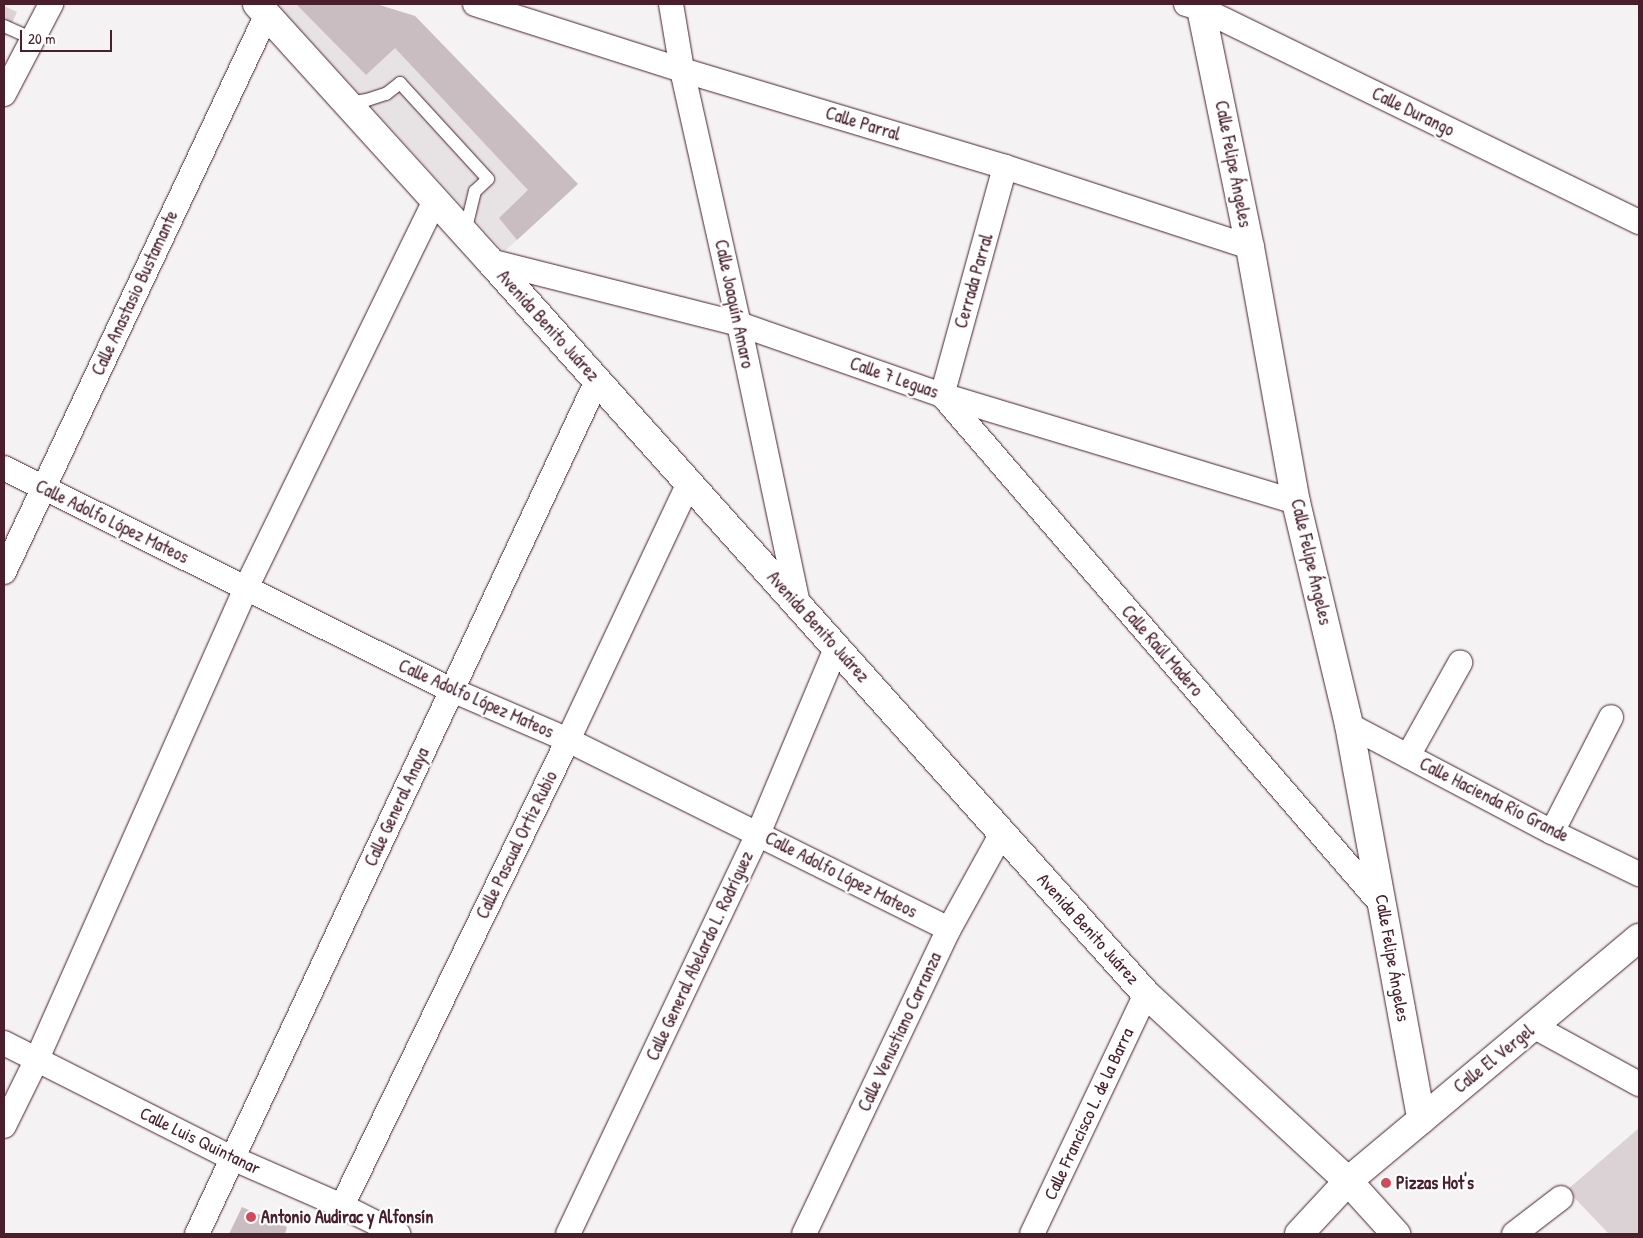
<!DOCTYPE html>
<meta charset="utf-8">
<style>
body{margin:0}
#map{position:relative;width:1643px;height:1238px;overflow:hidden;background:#f4f2f2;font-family:"Patrick Hand",sans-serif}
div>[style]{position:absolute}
.built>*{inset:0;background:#e7e2e3}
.green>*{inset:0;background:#dbd2d5}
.building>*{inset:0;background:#cabdc1}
.roads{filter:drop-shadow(0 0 1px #4a1f2b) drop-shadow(0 0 1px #4a1f2b)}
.service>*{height:12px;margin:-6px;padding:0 6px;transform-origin:6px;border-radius:6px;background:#fff}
.minor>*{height:24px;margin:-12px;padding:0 12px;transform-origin:12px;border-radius:12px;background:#fff}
.tertiary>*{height:28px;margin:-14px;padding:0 14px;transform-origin:14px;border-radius:14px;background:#fff}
.dots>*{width:14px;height:14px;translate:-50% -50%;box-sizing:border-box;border:2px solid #fff;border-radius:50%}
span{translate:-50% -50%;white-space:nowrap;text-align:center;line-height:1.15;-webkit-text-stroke:4.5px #fff;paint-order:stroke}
.street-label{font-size:18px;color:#4a1f2b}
.poi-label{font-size:18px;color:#4a1f2b;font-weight:700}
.left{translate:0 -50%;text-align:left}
.frame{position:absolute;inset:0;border:5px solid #4a1f2b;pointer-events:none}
.scale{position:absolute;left:20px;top:30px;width:92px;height:22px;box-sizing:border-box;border:2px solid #4a1f2b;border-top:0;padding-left:6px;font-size:15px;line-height:18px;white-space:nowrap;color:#4a1f2b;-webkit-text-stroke:4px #fff;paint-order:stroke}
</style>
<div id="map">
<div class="built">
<div style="clip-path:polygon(277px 4px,376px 4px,415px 16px,578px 184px,504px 252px)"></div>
</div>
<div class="green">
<div style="clip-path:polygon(4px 6px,17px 12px,4px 40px)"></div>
<div style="clip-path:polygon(1639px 1128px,1639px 1234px,1609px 1234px,1567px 1190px)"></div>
</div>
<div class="building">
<div style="clip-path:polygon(296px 4px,376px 4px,415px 16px,578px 184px,517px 240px,499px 218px,528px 190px,395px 48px,366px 75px)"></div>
<div style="clip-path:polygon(242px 1207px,287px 1227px,285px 1234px,229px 1234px)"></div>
</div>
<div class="roads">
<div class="service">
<div style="left:4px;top:26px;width:32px;rotate:24deg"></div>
<div style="left:347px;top:103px;width:20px;rotate:-9deg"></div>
<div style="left:367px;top:100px;width:20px;rotate:-18deg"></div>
<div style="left:386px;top:94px;width:18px;rotate:-38deg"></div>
<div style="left:400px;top:83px;width:130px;rotate:47.5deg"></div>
<div style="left:488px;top:179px;width:18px;rotate:137deg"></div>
<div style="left:475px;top:191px;width:42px;rotate:103.7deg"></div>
</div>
<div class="minor">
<div style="left:475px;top:4px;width:217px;rotate:17.7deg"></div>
<div style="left:682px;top:70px;width:337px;rotate:16.7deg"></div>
<div style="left:1005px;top:167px;width:258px;rotate:18.1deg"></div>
<div style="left:671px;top:4px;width:67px;rotate:80.5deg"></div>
<div style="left:682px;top:70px;width:260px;rotate:77.4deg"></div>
<div style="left:739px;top:324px;width:287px;rotate:78.1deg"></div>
<div style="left:1186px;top:4px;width:17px;rotate:17deg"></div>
<div style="left:1202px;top:9px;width:486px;rotate:26deg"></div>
<div style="left:4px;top:94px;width:102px;rotate:-62.4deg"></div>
<div style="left:1005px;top:167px;width:237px;rotate:105.4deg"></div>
<div style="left:942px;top:395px;width:675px;rotate:49.21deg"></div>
<div style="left:490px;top:261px;width:257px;rotate:14.2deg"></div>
<div style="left:739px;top:324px;width:215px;rotate:19.3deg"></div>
<div style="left:942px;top:395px;width:370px;rotate:16.8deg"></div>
<div style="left:4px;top:468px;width:500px;rotate:26.4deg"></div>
<div style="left:452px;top:690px;width:126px;rotate:23.3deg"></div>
<div style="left:568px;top:740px;width:425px;rotate:26.4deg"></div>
<div style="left:4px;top:572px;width:617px;rotate:-64.76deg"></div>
<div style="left:1349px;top:725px;width:229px;rotate:27.8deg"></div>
<div style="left:1552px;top:832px;width:97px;rotate:25.8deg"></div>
<div style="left:1408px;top:756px;width:107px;rotate:-60.8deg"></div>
<div style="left:1552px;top:832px;width:129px;rotate:-62.8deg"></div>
<div style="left:1535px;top:1027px;width:119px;rotate:28.7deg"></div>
<div style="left:4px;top:1043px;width:255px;rotate:26.8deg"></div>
<div style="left:232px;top:1158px;width:120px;rotate:23.6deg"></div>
<div style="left:342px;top:1206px;width:63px;rotate:26.6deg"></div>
<div style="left:4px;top:1126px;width:75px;rotate:-63.8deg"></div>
<div style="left:37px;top:1059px;width:515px;rotate:-66.07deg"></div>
<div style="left:246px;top:588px;width:432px;rotate:-64deg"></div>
<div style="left:342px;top:1206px;width:518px;rotate:-64.13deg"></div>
<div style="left:568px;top:740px;width:284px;rotate:-64.8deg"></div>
<div style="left:197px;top:1234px;width:942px;rotate:-64.88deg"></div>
<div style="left:568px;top:1234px;width:443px;rotate:-64.6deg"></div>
<div style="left:758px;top:834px;width:202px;rotate:-67.2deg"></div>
<div style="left:804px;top:1234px;width:338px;rotate:-64.6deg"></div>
<div style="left:949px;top:929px;width:110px;rotate:-61.1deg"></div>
<div style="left:1032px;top:1234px;width:266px;rotate:-64.6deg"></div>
<div style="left:1514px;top:1234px;width:59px;rotate:-37.5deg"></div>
</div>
<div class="tertiary">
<div style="left:257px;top:4px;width:347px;rotate:47.8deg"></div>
<div style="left:490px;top:261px;width:984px;rotate:48.17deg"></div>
<div style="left:1146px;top:994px;width:275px;rotate:42.8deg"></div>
<div style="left:1348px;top:1181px;width:72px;rotate:47.8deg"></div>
<div style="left:1200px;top:4px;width:248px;rotate:78.4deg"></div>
<div style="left:1250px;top:247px;width:259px;rotate:79.8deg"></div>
<div style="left:1296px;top:502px;width:229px;rotate:76.6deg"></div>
<div style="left:1349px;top:725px;width:401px;rotate:79.6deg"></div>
<div style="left:1299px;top:1234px;width:72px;rotate:-47.2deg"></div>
<div style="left:1348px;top:1181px;width:379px;rotate:-39.9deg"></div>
</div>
</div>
<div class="dots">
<div style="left:1386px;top:1183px;background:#d1495b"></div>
<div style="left:251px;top:1217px;background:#d1495b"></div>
</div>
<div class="street-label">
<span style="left:1413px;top:112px;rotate:26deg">Calle Durango</span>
<span style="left:863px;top:124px;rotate:17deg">Calle Parral</span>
<span style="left:1233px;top:164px;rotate:79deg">Calle Felipe Ángeles</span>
<span style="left:974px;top:281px;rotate:-74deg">Cerrada Parral</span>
<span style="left:135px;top:293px;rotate:-65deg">Calle Anastasio Bustamante</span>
<span style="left:734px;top:304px;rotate:78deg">Calle Joaquín Amaro</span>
<span style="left:548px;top:326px;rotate:48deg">Avenida Benito Juárez</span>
<span style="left:894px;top:378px;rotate:19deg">Calle 7 Leguas</span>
<span style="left:112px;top:522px;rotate:26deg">Calle Adolfo López Mateos</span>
<span style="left:1311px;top:562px;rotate:77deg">Calle Felipe Ángeles</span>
<span style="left:818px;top:627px;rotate:48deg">Avenida Benito Juárez</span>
<span style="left:1162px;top:651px;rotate:49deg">Calle Raúl Madero</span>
<span style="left:476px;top:699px;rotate:24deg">Calle Adolfo López Mateos</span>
<span style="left:1494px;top:800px;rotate:27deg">Calle Hacienda Río Grande</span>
<span style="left:397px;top:807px;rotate:-65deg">Calle General Anaya</span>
<span style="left:517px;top:845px;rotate:-64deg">Calle Pascual Ortiz Rubio</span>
<span style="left:841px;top:875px;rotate:27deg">Calle Adolfo López Mateos</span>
<span style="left:1088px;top:929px;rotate:48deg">Avenida Benito Juárez</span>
<span style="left:700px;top:956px;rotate:-65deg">Calle General Abelardo L. Rodríguez</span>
<span style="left:1392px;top:958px;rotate:80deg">Calle Felipe Ángeles</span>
<span style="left:900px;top:1032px;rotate:-65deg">Calle Venustiano Carranza</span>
<span style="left:1494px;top:1059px;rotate:-39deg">Calle El Vergel</span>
<span style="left:1089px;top:1114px;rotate:-65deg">Calle Francisco L. de la Barra</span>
<span style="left:200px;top:1141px;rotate:26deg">Calle Luis Quintanar</span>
</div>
<div class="poi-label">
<span class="left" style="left:1396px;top:1183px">Pizzas Hot's</span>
<span class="left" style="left:261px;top:1217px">Antonio Audirac y Alfonsín</span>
</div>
<div class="frame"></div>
<div class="scale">20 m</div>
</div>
